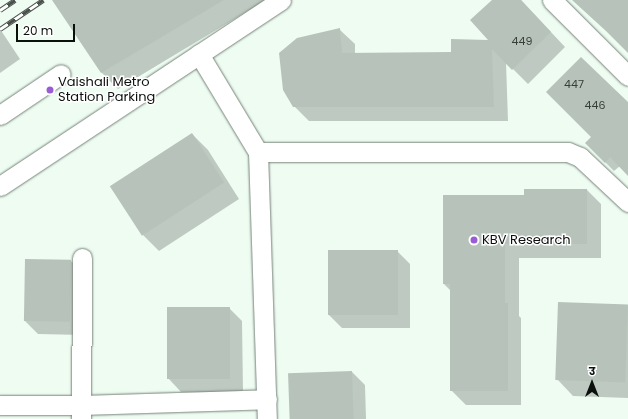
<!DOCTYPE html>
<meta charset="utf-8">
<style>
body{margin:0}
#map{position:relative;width:628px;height:419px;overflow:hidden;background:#eefcf2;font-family:Poppins,"Noto Sans Devanagari",sans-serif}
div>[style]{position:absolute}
.shadow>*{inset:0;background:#0003}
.building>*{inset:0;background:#b7c3ba;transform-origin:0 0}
.roads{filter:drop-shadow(0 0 1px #768279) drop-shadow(0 0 1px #768279)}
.minor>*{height:19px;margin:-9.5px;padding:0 9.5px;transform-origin:9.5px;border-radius:9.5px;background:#fff}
.rail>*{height:4.5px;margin-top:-2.25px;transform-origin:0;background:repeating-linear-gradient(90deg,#fff 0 9px,#4a504c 0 18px);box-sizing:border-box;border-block:1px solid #4a504c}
.dots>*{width:11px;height:11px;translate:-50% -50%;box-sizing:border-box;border:2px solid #fff;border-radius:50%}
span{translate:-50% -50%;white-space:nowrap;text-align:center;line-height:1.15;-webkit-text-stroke:3px #fff;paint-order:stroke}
.number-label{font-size:11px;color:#373d38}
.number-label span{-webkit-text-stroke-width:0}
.poi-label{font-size:13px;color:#0c100d}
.left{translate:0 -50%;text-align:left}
.north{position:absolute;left:572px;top:363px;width:40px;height:40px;-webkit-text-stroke:3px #fff;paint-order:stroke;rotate:0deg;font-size:11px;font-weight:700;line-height:16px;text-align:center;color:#0c100d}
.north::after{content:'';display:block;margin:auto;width:14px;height:18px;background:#0c100d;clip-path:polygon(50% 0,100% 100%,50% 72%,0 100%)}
.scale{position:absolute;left:16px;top:24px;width:59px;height:18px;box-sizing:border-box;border:2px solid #0c100d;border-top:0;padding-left:5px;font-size:12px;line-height:14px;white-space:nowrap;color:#0c100d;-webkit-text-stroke:3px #fff;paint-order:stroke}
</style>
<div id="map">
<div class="shadow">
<div style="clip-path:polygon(53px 0,266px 0,118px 89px,102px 73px)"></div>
<div style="clip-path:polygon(493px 0,521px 0,565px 47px,528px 84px,506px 62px,508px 121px,309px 121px,294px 106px,297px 39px,340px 30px,355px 44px,355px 54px,452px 53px,490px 41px)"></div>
<div style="clip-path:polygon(0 29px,20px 59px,0 73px)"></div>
<div style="clip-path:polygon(628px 105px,628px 174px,620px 166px,614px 171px,586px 143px)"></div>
<div style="clip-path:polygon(192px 134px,208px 150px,239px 199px,159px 251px,143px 235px)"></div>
<div style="clip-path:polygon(525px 190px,587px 190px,601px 204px,601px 258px,519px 258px,519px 316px,521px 318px,521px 405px,466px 405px,451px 390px,451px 291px,444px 284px,525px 196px)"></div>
<div style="clip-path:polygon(397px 251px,410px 264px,410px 328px,342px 328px,329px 315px)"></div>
<div style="clip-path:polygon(71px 261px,84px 274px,83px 335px,38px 334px,25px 321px)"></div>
<div style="clip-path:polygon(628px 305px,628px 398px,573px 396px,557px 379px)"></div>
<div style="clip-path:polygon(229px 308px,242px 321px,243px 392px,181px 392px,168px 378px)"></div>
<div style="clip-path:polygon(352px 372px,365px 385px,366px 419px,290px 419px)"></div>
</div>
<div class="building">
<div style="clip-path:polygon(52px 0,224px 0,101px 73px)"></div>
<div style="clip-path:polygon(492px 0,521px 0,551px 32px,512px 70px,492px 49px,494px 107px,293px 107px,283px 90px,279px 53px,297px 38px,340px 28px,342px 53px,451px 52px,451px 39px,488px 40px,470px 20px)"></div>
<div style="clip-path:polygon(572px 0,628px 0,628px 53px,606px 31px)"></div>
<div style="clip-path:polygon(581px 57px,628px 102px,628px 176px,610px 157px,605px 163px,585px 143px,591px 137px,546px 92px)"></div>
<div style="left:192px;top:133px;width:59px;height:98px;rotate:57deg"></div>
<div style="clip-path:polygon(524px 189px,587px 189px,587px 244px,505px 244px,505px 303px,508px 303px,508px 391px,450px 391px,450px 284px,443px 284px,443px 195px,524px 195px)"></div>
<div style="left:328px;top:250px;width:70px;height:65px"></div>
<div style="left:25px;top:259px;width:46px;height:62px;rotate:1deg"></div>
<div style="left:558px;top:302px;width:70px;height:78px;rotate:2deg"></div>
<div style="left:167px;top:307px;width:63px;height:72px"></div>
<div style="left:352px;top:371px;width:48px;height:64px;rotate:88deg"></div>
</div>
<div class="roads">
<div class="minor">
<div style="left:552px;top:0;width:107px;rotate:45deg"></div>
<div style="left:199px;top:54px;width:114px;rotate:59deg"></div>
<div style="left:258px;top:152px;width:267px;rotate:88.1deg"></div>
<div style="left:0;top:115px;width:73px;rotate:-33.9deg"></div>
<div style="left:258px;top:152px;width:310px"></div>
<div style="left:568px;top:152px;width:13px;rotate:23deg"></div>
<div style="left:580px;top:157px;width:66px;rotate:43.2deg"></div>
<div style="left:0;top:186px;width:337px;rotate:-33.5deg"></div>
<div style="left:0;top:405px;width:81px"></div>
<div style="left:81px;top:405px;width:186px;rotate:-1.8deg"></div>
<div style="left:81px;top:419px;width:161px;rotate:-89.6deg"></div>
</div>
</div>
<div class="rail">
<div style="left:0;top:10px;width:18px;rotate:-34deg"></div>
<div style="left:0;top:29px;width:52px;rotate:-34deg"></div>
</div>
<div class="dots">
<div style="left:50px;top:90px;background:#985dd4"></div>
<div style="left:474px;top:240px;background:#985dd4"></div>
</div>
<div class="number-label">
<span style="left:522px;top:41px">449</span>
<span style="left:574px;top:84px">447</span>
<span style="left:595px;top:105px">446</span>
</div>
<div class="poi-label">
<span class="left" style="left:58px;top:90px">Vaishali Metro<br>Station Parking</span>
<span class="left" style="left:482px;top:240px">KBV Research</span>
</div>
<div class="north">उ</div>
<div class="scale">20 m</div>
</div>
